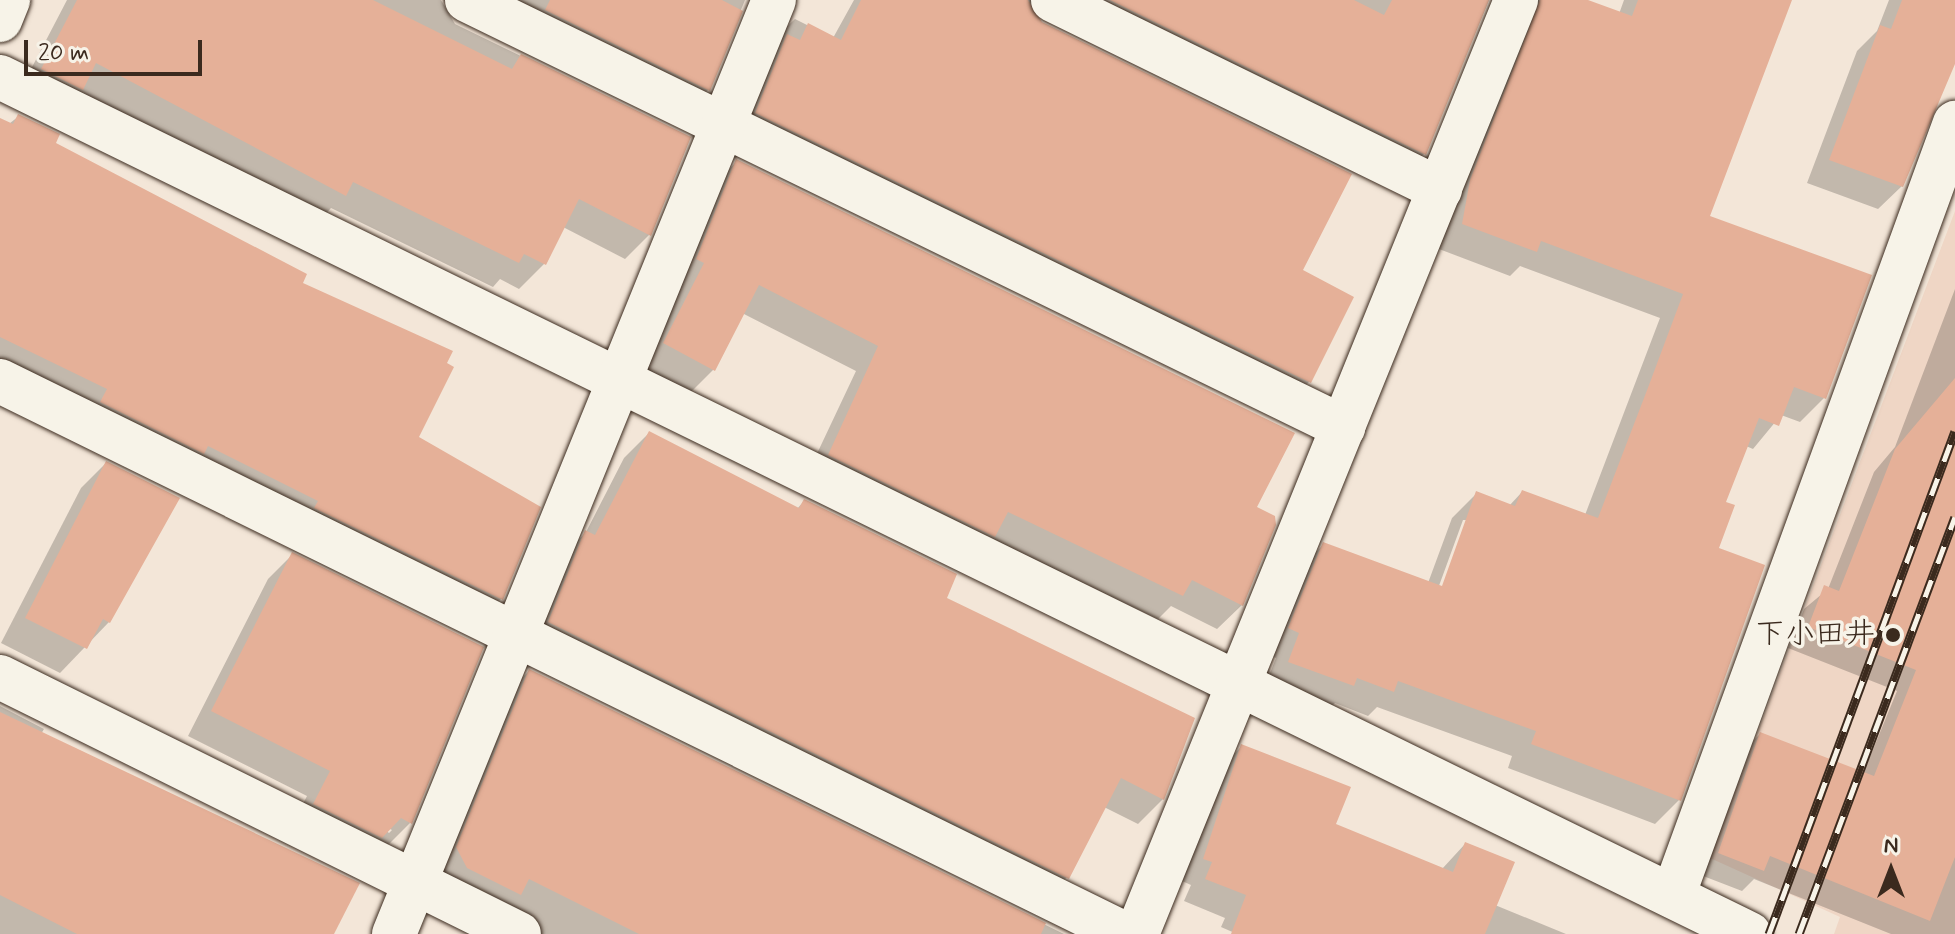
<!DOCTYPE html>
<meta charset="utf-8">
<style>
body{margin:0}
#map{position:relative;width:1955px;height:934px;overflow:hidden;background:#f3e6d8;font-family:Mynerve,"Klee One",sans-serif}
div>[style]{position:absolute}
.built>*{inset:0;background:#efd6c5}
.shadow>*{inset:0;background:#0003}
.building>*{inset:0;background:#e5b098}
.roads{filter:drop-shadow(0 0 2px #3b2a1e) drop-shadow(0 0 2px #3b2a1e)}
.street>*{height:44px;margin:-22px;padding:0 22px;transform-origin:22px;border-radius:22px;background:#f7f3e8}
.rail>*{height:9px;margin-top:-4.5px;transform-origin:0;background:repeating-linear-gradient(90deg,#f7f3e8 0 18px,#3b2a1e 0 36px);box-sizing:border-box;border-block:2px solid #3b2a1e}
.dots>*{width:22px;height:22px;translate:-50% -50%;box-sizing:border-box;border:4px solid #f7f3e8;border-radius:50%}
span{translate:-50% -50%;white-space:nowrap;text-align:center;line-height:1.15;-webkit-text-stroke:7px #f7f3e8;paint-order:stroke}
.poi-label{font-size:30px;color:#3b2a1e}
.right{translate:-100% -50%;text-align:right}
.north{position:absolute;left:1851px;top:830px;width:80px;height:80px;-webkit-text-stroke:6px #f7f3e8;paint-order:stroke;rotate:0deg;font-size:22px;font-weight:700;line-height:32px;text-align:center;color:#3b2a1e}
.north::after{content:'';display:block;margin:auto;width:28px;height:36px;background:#3b2a1e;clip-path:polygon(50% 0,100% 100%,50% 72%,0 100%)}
.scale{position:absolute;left:24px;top:40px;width:178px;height:36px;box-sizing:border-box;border:4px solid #3b2a1e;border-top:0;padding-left:10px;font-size:24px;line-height:28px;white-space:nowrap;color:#3b2a1e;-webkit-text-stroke:6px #f7f3e8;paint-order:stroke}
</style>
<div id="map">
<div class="built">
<div style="clip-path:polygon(1955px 211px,1955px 934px,1834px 934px,1840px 917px,1710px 858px)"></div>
</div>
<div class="shadow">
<div style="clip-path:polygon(67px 0,441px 0,455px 24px,689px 138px,649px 235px,625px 259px,563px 227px,544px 264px,519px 289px,500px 279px,493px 287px,331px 208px,320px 220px,18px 94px)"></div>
<div style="clip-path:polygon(443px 0,745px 0,708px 90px,684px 114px)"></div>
<div style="clip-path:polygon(854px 0,1031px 0,1030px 14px,1300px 271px,1352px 298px,1309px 382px,1286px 405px,734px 136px,772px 41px,795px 19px,833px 38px)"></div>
<div style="clip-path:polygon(1042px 0,1489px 0,1424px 154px,1402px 177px)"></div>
<div style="clip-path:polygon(evenodd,1538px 0,1619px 14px,1624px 0,1788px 0,1707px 217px,1824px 398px,1800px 422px,1781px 415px,1753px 449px,1746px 446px,1724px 503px,1679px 800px,1655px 824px,1508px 768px,1512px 756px,1377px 707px,1368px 716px,1335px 703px,1328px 710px,1265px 686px,1276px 658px,1265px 653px,1299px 569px,1323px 545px,1428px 583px,1452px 518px,1477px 493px,1509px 506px,1522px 492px,1585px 515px,1660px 318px,1520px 266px,1510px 276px,1439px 249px,1521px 17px,1538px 0,1463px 520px,1468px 520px,1440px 596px,1436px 594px,1463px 520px)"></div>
<div style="clip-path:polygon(1889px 0,1955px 0,1955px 55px,1902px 186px,1878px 209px,1807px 183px,1857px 51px,1877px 31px)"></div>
<div style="clip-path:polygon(19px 116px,53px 144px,300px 284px,416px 438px,538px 508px,501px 599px,477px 623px,0 372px,0 131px)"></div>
<div style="clip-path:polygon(737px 161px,1255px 508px,1242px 605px,1217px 629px,1171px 606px,1158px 619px,990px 539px,805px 479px,856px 371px,742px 313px,713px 370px,689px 394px,640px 368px,681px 288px,673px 283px,713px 186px)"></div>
<div style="clip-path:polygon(1955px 289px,1955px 934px,1891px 934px,1754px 879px,1742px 891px,1698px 874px,1739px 755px,1760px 734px,1863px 774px,1897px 691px,1788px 648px,1804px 609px,1828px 589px,1874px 472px,1895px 447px)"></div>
<div style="clip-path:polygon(649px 433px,797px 509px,804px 501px,945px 598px,1163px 799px,1138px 824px,1104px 807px,1067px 877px,1042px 903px,524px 648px,561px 558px,586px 532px,624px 458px)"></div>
<div style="clip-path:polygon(106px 463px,109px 622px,60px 673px,1px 643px,81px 488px)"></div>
<div style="clip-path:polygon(evenodd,292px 555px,410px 823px,386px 847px,290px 829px,307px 796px,188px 736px,268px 579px,292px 555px,378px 823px,392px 830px,389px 833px,378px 823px)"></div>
<div style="clip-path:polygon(529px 671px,1064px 934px,526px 934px,437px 876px,504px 696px)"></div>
<div style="clip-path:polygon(0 706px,44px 729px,41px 734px,333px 934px,0 934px)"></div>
<div style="clip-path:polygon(1241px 747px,1334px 825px,1442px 869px,1465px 844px,1495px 905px,1566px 934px,1237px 934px,1221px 927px,1225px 918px,1184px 901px,1191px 885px,1182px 881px,1219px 769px)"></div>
</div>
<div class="building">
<div style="clip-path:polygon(77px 0,373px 0,512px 69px,521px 54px,691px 137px,651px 236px,579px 199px,546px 265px,524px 254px,519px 263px,353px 182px,346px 196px,96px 63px,83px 90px,41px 69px)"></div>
<div style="clip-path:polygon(550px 0,722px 0,743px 11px,710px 91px,545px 10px)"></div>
<div style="clip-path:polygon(861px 0,1028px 0,1042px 22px,1352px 174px,1303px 270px,1354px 297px,1311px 383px,755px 113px,787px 34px,800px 40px,808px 23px,841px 40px)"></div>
<div style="clip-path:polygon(1110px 0,1354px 0,1384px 15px,1392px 0,1489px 0,1426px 155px)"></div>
<div style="clip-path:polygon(1540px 0,1588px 0,1632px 16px,1638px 0,1792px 0,1710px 216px,1872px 275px,1826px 399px,1794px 387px,1779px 426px,1759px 418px,1726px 502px,1735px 505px,1719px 548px,1765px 565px,1681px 801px,1531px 744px,1536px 731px,1398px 681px,1394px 692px,1357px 678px,1354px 686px,1288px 662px,1299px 633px,1288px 628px,1323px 542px,1442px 586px,1476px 491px,1515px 506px,1522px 490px,1598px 518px,1649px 385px,1683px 294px,1541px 241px,1537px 252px,1462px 224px,1470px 180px)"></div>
<div style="clip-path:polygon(1902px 0,1955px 0,1955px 64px,1903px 187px,1829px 160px,1880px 25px,1891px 29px)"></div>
<div style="clip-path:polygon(18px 114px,60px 134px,56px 143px,307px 274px,303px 283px,453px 351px,447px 363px,454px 367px,419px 437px,541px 507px,503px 600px,314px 508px,318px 501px,208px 446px,204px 454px,100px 402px,107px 389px,0 337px,0 118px,13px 124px)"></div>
<div style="clip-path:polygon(736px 159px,1295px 433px,1257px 507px,1275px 516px,1276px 525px,1243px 606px,1192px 580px,1183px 596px,1008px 512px,995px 537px,828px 455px,878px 346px,759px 285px,715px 371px,663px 343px,704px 263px,696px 259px)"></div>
<div style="clip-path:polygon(1955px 378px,1955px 857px,1930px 921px,1770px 856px,1764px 871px,1718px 853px,1760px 732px,1874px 776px,1916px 670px,1808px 627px,1824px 585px,1839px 591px,1895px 449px)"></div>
<div style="clip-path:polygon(649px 431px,799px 508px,804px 499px,957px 574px,947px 598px,1195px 718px,1164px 800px,1121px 778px,1069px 879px,548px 622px,585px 530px,595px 535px)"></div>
<div style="clip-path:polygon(106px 461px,180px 498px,110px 623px,103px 619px,87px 649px,25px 618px)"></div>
<div style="clip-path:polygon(292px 552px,484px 647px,412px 824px,401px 818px,382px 838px,313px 804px,330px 771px,211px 711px)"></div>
<div style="clip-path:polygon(529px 669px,1046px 923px,1041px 934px,639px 934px,529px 879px,521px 895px,467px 868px,456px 847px)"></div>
<div style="clip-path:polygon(0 712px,360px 883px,334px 934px,77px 934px,0 895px)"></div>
<div style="clip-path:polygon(1241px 744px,1351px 787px,1336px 824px,1453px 872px,1465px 842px,1515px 862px,1485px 934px,1231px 934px,1246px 895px,1205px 879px,1212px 862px,1203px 859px)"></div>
</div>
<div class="roads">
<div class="street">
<div style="left:467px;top:0;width:975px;rotate:25.99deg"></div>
<div style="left:1053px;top:0;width:431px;rotate:26.1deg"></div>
<div style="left:0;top:20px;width:22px;rotate:-68deg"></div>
<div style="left:0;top:77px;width:1948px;rotate:26.1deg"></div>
<div style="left:0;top:381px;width:1254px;rotate:26.18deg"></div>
<div style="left:0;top:677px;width:579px;rotate:26.34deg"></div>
<div style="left:1673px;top:896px;width:823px;rotate:-69.96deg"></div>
<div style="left:394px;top:934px;width:1008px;rotate:-67.86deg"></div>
<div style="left:1137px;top:934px;width:1008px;rotate:-67.91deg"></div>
</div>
</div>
<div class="rail">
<div style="left:1769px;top:934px;width:536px;rotate:-69.71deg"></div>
<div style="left:1799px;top:934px;width:445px;rotate:-69.5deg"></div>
</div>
<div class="dots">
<div style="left:1893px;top:635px;background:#3b2a1e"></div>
</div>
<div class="poi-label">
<span class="right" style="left:1875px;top:635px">下小田井</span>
</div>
<div class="north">N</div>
<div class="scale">20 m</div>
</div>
